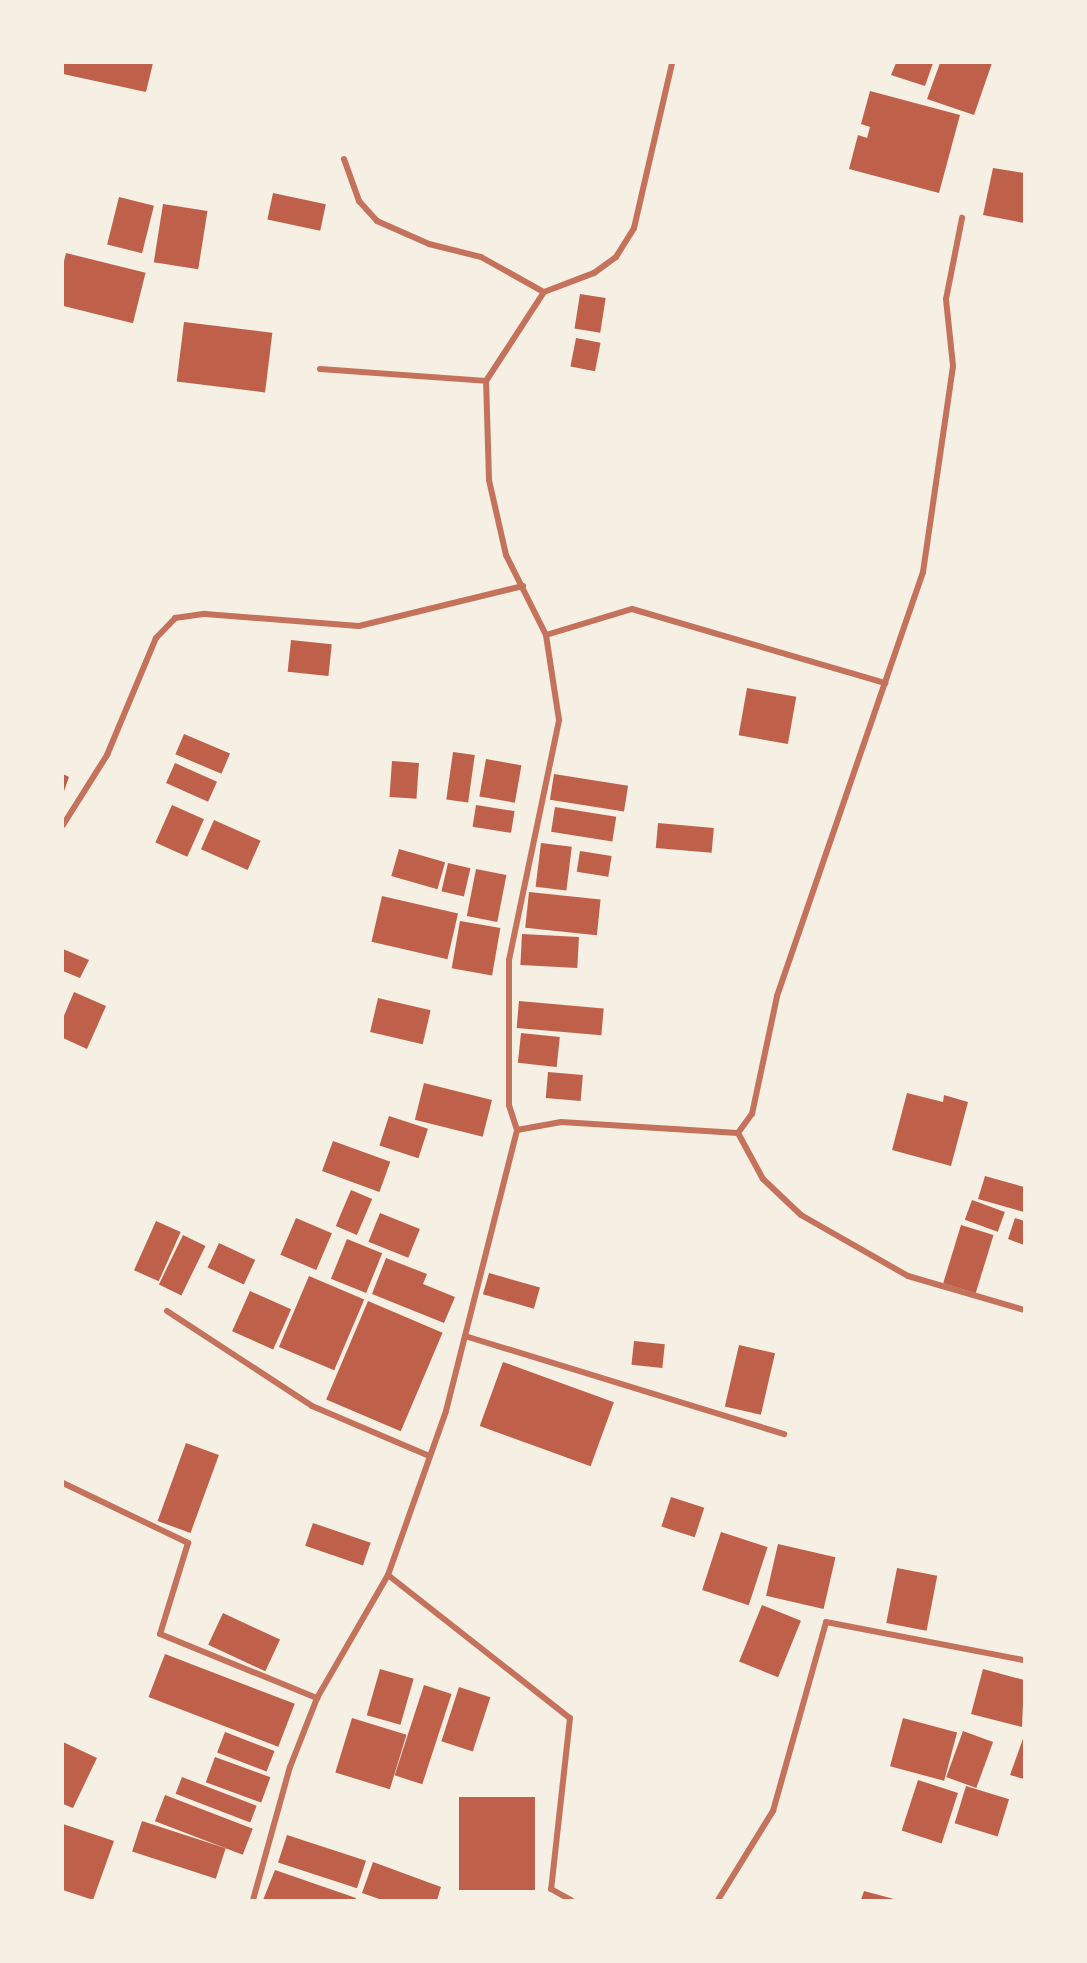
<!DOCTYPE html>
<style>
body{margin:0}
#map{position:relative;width:1087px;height:1963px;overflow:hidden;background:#f6efe4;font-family:"Open Sans",sans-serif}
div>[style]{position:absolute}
.building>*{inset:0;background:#bf614a;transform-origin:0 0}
.minor>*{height:6px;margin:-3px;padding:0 3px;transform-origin:3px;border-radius:3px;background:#c5725c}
span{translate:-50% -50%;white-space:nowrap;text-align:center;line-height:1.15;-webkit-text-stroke:4.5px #f6efe4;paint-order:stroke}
.frame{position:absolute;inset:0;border:64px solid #f6efe4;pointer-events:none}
</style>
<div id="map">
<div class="building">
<div style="clip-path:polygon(63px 63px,153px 63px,146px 92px,63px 74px)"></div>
<div style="clip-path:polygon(896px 63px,933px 63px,925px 86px,891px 75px)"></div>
<div style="clip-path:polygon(940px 63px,992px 63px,974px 115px,927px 99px)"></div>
<div style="clip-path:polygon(870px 91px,960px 115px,939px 193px,849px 169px,858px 135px,867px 138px,870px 127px,861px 124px)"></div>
<div style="clip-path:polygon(993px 168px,1024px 173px,1024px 223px,983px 215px)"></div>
<div style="left:273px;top:193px;width:54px;height:27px;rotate:12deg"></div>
<div style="left:119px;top:197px;width:36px;height:49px;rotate:14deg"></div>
<div style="left:163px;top:204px;width:45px;height:59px;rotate:9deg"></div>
<div style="left:66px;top:253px;width:82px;height:52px;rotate:14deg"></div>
<div style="left:580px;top:294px;width:26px;height:35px;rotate:9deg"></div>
<div style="left:184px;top:322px;width:89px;height:60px;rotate:7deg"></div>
<div style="left:576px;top:338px;width:25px;height:29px;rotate:11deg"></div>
<div style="left:291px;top:640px;width:41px;height:32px;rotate:6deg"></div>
<div style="left:747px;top:688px;width:50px;height:48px;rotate:10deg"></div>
<div style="left:184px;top:734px;width:50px;height:22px;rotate:23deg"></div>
<div style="left:453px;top:752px;width:22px;height:48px;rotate:8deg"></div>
<div style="left:486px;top:759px;width:36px;height:38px;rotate:10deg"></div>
<div style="left:392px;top:761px;width:27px;height:36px;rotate:4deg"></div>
<div style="left:175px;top:763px;width:46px;height:22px;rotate:24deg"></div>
<div style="clip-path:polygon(63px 774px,69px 777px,63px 794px)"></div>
<div style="left:554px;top:774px;width:75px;height:26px;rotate:9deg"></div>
<div style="left:172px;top:805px;width:35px;height:41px;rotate:24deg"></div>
<div style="left:476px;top:805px;width:39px;height:22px;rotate:9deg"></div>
<div style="left:555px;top:807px;width:62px;height:25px;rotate:9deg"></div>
<div style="left:214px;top:820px;width:51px;height:32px;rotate:24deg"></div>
<div style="left:658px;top:823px;width:56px;height:25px;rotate:5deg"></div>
<div style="left:541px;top:843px;width:31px;height:44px;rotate:7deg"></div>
<div style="left:399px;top:849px;width:48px;height:28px;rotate:16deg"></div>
<div style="left:580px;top:851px;width:32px;height:21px;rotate:9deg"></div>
<div style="left:448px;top:863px;width:23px;height:29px;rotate:13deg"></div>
<div style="left:476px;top:869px;width:31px;height:48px;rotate:11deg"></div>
<div style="left:529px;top:892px;width:72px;height:36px;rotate:6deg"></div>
<div style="left:382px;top:896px;width:78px;height:47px;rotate:13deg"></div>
<div style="left:460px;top:921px;width:41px;height:48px;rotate:10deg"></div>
<div style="left:522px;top:934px;width:57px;height:31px;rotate:3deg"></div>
<div style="clip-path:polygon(63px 949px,89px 960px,80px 978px,63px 971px)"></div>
<div style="clip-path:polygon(74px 992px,106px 1006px,87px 1049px,63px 1038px,63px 1018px)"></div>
<div style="left:378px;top:998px;width:54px;height:35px;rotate:13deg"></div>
<div style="left:519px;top:1001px;width:85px;height:27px;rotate:5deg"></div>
<div style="left:521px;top:1033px;width:39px;height:30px;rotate:6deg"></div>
<div style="left:548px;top:1072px;width:35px;height:26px;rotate:5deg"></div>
<div style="left:424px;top:1083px;width:70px;height:38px;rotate:14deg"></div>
<div style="clip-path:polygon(907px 1093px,943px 1102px,944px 1095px,968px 1102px,951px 1166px,892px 1150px)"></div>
<div style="left:389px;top:1116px;width:41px;height:31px;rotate:18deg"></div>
<div style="left:333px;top:1141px;width:61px;height:32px;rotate:20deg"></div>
<div style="clip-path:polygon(985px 1176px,1024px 1187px,1024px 1212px,978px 1199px)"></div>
<div style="left:351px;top:1190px;width:23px;height:39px;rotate:23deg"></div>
<div style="left:972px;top:1200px;width:35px;height:21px;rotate:20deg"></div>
<div style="left:380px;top:1213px;width:43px;height:31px;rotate:22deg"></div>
<div style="left:296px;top:1218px;width:39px;height:40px;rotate:23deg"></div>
<div style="clip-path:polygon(1015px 1218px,1024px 1221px,1024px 1245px,1008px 1239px)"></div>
<div style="left:156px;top:1221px;width:27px;height:54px;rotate:24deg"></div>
<div style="left:961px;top:1225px;width:34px;height:61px;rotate:17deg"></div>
<div style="left:183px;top:1235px;width:25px;height:55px;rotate:26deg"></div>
<div style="left:347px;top:1239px;width:38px;height:43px;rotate:22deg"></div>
<div style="left:219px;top:1243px;width:40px;height:27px;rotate:25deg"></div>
<div style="clip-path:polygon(386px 1258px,427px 1274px,423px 1284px,455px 1297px,444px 1323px,372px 1294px)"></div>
<div style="left:489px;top:1273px;width:53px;height:22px;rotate:16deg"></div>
<div style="left:309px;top:1276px;width:60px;height:77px;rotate:23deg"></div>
<div style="left:250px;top:1291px;width:45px;height:44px;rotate:24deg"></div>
<div style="left:368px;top:1301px;width:81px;height:107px;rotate:23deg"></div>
<div style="left:634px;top:1341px;width:31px;height:24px;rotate:6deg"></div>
<div style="left:739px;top:1345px;width:37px;height:63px;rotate:13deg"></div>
<div style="left:503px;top:1362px;width:118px;height:68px;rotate:20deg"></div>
<div style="left:186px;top:1443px;width:35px;height:83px;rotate:20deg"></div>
<div style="left:671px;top:1497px;width:35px;height:31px;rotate:18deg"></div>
<div style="left:313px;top:1523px;width:61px;height:24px;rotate:19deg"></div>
<div style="left:721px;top:1532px;width:49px;height:61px;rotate:18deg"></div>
<div style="left:778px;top:1544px;width:59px;height:53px;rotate:13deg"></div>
<div style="left:897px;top:1568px;width:41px;height:56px;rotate:11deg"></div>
<div style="left:762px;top:1605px;width:42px;height:61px;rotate:22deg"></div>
<div style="left:223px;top:1613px;width:63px;height:35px;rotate:25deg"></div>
<div style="left:165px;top:1654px;width:139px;height:46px;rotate:21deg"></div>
<div style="left:380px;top:1669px;width:35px;height:48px;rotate:16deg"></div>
<div style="clip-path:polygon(983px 1669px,1024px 1680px,1022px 1727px,971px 1714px)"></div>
<div style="left:424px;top:1685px;width:29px;height:95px;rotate:18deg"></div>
<div style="left:459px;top:1687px;width:33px;height:57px;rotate:18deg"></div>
<div style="left:352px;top:1718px;width:57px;height:57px;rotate:17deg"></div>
<div style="left:903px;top:1718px;width:56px;height:50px;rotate:15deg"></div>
<div style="left:963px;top:1731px;width:32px;height:49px;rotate:20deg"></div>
<div style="left:225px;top:1732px;width:53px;height:22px;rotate:21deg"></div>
<div style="clip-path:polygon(1024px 1736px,1024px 1779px,1010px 1775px)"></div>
<div style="clip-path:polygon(63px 1742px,97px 1758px,73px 1808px,63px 1804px)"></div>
<div style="left:215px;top:1757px;width:59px;height:27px;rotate:20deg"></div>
<div style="left:182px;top:1777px;width:80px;height:18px;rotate:21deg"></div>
<div style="left:918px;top:1780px;width:42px;height:53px;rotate:18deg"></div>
<div style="left:966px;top:1786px;width:45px;height:39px;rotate:17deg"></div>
<div style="left:165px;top:1795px;width:94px;height:28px;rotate:21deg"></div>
<div style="left:459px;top:1797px;width:76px;height:93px"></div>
<div style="left:142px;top:1821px;width:88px;height:32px;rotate:18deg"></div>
<div style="clip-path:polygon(63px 1824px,114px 1841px,93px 1900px,63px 1890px)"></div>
<div style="left:287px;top:1835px;width:83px;height:29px;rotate:18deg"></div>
<div style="clip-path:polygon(373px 1862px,441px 1887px,437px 1900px,382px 1900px,362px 1893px)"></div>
<div style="clip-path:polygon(275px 1870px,356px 1898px,355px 1900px,263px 1900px)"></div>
<div style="clip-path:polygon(864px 1891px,894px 1899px,894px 1900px,861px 1900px)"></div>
</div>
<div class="minor">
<div style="left:344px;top:159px;width:45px;rotate:70.3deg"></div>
<div style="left:359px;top:201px;width:27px;rotate:48deg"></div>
<div style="left:377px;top:221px;width:57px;rotate:23.9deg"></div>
<div style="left:429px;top:244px;width:54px;rotate:14deg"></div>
<div style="left:481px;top:257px;width:72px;rotate:29.1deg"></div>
<div style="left:320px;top:369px;width:166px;rotate:4.1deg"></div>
<div style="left:546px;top:635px;width:90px;rotate:-16.8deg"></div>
<div style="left:632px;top:609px;width:264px;rotate:16.3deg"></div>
<div style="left:63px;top:825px;width:83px;rotate:-57.8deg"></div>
<div style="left:107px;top:755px;width:127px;rotate:-67.3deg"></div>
<div style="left:156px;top:638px;width:28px;rotate:-46deg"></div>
<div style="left:175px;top:618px;width:30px;rotate:-8deg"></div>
<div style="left:205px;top:614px;width:154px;rotate:4.5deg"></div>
<div style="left:359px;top:626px;width:169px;rotate:-13.7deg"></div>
<div style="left:517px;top:1130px;width:45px;rotate:-10.3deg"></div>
<div style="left:561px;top:1122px;width:177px;rotate:3.6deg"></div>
<div style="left:738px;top:1133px;width:52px;rotate:61.5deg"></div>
<div style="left:763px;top:1179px;width:52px;rotate:43.5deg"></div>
<div style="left:801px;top:1215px;width:123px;rotate:29.7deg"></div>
<div style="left:908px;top:1276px;width:121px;rotate:16.3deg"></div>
<div style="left:738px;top:1133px;width:24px;rotate:-54deg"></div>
<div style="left:752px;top:1114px;width:121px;rotate:-78deg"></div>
<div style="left:777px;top:996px;width:448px;rotate:-71deg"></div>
<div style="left:923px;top:572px;width:208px;rotate:-81.7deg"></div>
<div style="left:953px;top:366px;width:67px;rotate:-96deg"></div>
<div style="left:946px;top:299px;width:83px;rotate:-78.8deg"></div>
<div style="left:167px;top:1311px;width:173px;rotate:33.2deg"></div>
<div style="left:312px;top:1406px;width:127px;rotate:23.1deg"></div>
<div style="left:465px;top:1336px;width:334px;rotate:17.1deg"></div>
<div style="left:63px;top:1483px;width:139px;rotate:25.6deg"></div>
<div style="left:188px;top:1543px;width:95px;rotate:107.1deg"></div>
<div style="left:160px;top:1634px;width:170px;rotate:22.2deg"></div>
<div style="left:388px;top:1575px;width:231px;rotate:38.2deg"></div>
<div style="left:570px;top:1718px;width:172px;rotate:96.3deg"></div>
<div style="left:551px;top:1889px;width:23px;rotate:29deg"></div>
<div style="left:253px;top:1900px;width:138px;rotate:-74.5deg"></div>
<div style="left:290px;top:1767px;width:74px;rotate:-68.6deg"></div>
<div style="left:317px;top:1698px;width:142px;rotate:-60deg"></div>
<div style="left:388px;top:1575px;width:174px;rotate:-70.5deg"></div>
<div style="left:446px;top:1411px;width:290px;rotate:-75.8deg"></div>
<div style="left:517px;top:1130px;width:26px;rotate:-108deg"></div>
<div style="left:509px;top:1105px;width:145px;rotate:-90deg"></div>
<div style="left:509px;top:960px;width:245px;rotate:-78.2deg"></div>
<div style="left:559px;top:720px;width:86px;rotate:-98.7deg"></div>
<div style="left:546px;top:635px;width:89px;rotate:-116.6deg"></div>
<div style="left:506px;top:555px;width:77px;rotate:-102.8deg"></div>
<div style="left:489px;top:480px;width:99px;rotate:-91.7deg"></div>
<div style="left:486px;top:381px;width:106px;rotate:-56.9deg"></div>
<div style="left:544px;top:292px;width:53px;rotate:-20.8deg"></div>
<div style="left:594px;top:273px;width:27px;rotate:-36deg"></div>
<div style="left:616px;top:257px;width:34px;rotate:-58deg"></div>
<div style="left:634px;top:228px;width:169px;rotate:-77deg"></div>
<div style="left:718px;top:1900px;width:105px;rotate:-58.3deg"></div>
<div style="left:773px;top:1811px;width:196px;rotate:-74.3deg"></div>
<div style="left:826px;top:1622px;width:202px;rotate:10.9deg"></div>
</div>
<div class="frame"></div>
</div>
